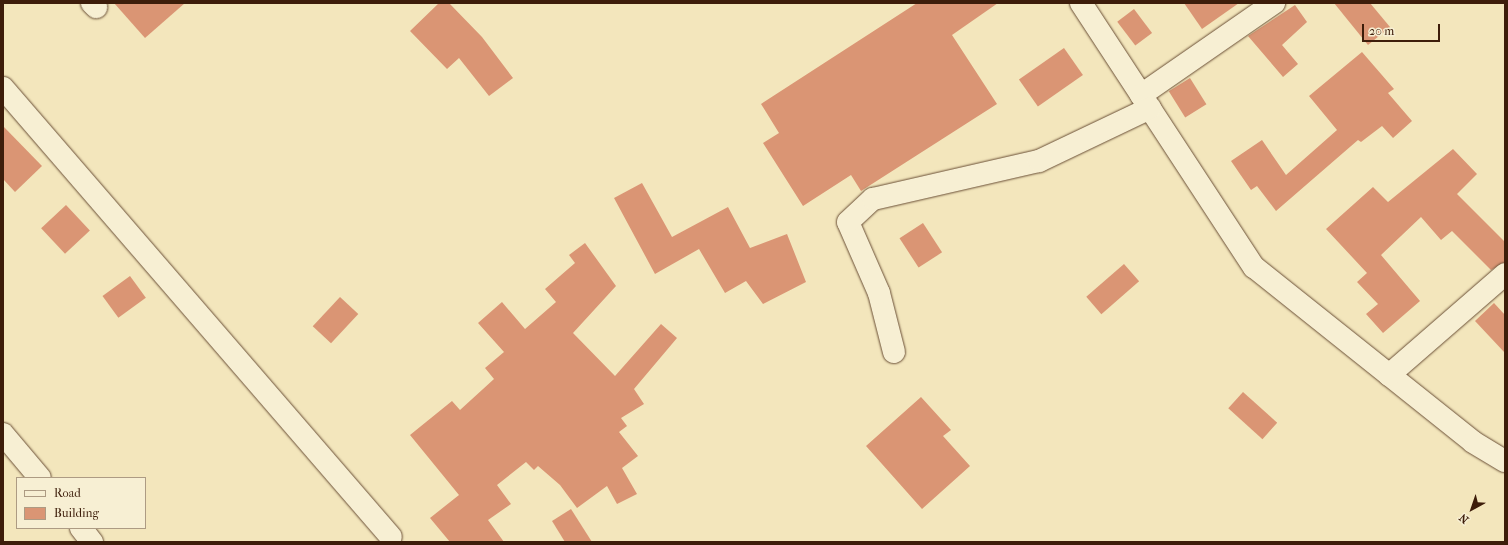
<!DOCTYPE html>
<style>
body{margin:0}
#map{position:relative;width:1508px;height:545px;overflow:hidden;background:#f3e6bc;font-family:"IM FELL French Canon",serif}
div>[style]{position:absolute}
.building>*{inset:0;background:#da9574;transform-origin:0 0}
.roads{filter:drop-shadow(0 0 1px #6a4f36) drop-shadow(0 0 1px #6a4f36)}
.minor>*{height:22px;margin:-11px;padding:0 11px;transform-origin:11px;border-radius:11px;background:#f7efd3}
span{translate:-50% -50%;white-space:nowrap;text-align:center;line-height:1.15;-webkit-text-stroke:3px #f7efd3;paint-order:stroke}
.frame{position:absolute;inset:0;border:4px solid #3d1d0a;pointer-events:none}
.legend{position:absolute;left:16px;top:477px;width:130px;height:52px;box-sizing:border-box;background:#f7efd3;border:1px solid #ad9b83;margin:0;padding:5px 7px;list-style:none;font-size:12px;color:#3d1d0a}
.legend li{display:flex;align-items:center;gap:8px;height:20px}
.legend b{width:20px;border:1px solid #ad9b83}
.north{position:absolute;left:1452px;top:489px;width:40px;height:40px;-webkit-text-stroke:3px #f7efd3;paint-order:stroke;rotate:220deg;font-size:11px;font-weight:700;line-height:16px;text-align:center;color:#3d1d0a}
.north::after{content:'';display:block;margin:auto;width:14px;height:18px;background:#3d1d0a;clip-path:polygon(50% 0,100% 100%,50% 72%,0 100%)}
.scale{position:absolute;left:1362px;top:24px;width:78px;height:18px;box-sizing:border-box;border:2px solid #3d1d0a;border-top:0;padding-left:5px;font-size:12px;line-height:14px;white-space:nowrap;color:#3d1d0a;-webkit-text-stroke:3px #f7efd3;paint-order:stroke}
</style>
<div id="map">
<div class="building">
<div style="clip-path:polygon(114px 3px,185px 3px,145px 38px)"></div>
<div style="clip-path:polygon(439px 3px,449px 3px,482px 37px,513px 78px,489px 96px,459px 58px,447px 69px,410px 31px)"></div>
<div style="clip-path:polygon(917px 3px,998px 3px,952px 35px,997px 104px,861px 191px,851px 175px,803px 206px,763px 143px,779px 133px,761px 104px)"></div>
<div style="clip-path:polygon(1184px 3px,1239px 3px,1202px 29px)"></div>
<div style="clip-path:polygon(1334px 3px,1370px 3px,1390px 27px,1368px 45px)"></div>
<div style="clip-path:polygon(1295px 5px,1307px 22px,1282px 45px,1298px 64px,1283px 77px,1248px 36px)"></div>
<div style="left:1134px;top:9px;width:30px;height:21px;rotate:53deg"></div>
<div style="left:1064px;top:48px;width:33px;height:55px;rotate:55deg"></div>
<div style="clip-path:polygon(1362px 52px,1394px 89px,1388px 93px,1412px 121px,1393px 138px,1382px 126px,1361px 142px,1358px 140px,1276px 211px,1257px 186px,1251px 190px,1231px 161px,1262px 140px,1286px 175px,1337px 130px,1309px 96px)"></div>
<div style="left:1190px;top:78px;width:31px;height:25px;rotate:58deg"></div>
<div style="clip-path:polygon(3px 126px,42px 166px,15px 192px,3px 179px)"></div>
<div style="clip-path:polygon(1453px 149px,1477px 174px,1457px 194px,1505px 242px,1505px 262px,1491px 270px,1452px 231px,1441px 240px,1421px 217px,1381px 255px,1420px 301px,1383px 333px,1366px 314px,1378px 304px,1357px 282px,1367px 273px,1326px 229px,1373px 187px,1388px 202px)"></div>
<div style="clip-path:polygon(642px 183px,672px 237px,728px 207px,750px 248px,787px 234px,806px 282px,763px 304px,746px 281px,725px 293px,699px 249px,655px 274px,614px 198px)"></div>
<div style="left:66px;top:205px;width:35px;height:34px;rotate:47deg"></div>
<div style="left:923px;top:223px;width:35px;height:28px;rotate:57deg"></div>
<div style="clip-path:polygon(585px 243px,616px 286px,573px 333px,615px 376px,661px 324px,677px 338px,634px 389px,644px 404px,621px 418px,627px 426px,619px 432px,638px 456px,622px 468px,637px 494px,617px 504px,607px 486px,577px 508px,560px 485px,538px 466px,534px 470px,526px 462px,497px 485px,511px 504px,488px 520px,504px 542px,450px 542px,430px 518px,459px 495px,410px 435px,452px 401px,460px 410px,494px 379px,485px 368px,504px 352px,478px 323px,502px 302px,525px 329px,556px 302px,545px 289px,575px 263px,569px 255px)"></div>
<div style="left:1124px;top:264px;width:23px;height:50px;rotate:49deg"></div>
<div style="left:130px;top:276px;width:27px;height:34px;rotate:54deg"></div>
<div style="left:340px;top:297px;width:25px;height:40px;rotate:43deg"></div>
<div style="clip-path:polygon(1494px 303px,1505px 315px,1505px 353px,1475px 321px)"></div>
<div style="left:1243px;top:392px;width:46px;height:22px;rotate:42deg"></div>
<div style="clip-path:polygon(921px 397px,951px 430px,943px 436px,970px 466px,922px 509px,866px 446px)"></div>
<div style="clip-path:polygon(571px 509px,592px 542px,565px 542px,552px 521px)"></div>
</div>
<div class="roads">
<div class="minor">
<div style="left:92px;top:3px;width:6px;rotate:45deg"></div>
<div style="left:1081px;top:3px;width:316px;rotate:56.8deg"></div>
<div style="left:1254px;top:267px;width:280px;rotate:38.6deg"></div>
<div style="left:1473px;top:442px;width:37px;rotate:31deg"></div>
<div style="left:3px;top:88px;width:593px;rotate:49.17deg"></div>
<div style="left:1141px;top:95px;width:162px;rotate:-34.7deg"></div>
<div style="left:894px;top:352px;width:61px;rotate:-104.3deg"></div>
<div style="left:879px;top:293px;width:77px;rotate:-113.6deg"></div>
<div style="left:848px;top:222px;width:34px;rotate:-43deg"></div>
<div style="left:873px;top:199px;width:170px;rotate:-12.9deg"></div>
<div style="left:1039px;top:161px;width:123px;rotate:-25.5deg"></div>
<div style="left:1389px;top:375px;width:154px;rotate:-41deg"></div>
<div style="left:3px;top:434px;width:57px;rotate:49.9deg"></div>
<div style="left:81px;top:528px;width:18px;rotate:52deg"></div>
</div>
</div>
<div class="frame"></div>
<ul class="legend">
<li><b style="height:5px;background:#f7efd3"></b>Road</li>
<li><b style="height:11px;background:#da9574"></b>Building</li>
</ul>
<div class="north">N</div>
<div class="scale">20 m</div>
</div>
